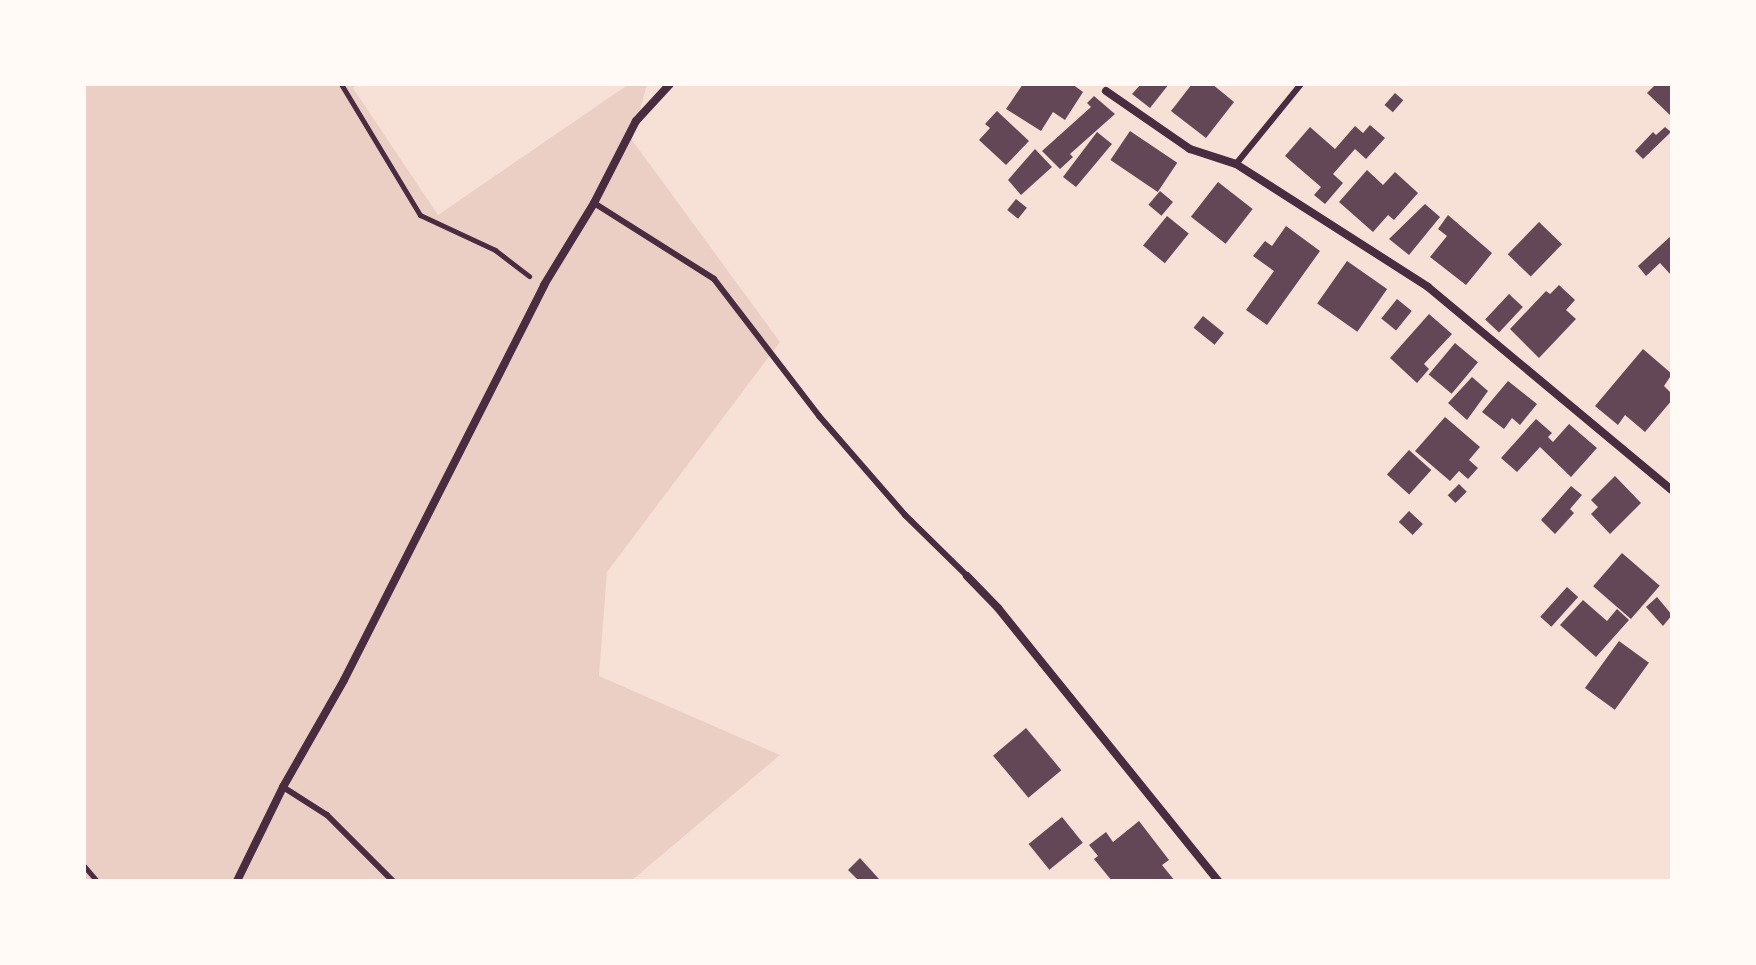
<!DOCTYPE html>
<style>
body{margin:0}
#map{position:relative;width:1756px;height:965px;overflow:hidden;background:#f7e1d7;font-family:"Exo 2",sans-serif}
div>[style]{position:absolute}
.green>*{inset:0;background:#ebcfc5}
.building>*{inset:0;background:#644757;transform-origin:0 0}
.path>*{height:5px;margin:-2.5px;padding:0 2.5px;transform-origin:2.5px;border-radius:2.5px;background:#4a2c40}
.service>*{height:6px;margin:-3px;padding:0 3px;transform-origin:3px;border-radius:3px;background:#4a2c40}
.minor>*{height:8px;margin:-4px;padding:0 4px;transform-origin:4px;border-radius:4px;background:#4a2c40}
span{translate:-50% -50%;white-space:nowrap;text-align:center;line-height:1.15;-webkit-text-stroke:8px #fffaf5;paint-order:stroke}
.frame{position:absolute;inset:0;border:86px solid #fffaf5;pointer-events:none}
</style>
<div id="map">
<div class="green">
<div style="clip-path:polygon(84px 84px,358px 84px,353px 88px,438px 215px,629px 84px,647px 84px,632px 140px,780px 342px,607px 572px,599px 676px,780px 755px,631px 881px,84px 881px)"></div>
</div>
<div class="building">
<div style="clip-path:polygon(1023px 84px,1072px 84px,1083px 92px,1065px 120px,1053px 112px,1041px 131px,1006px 109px)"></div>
<div style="clip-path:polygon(1141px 84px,1169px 84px,1150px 108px,1132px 94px)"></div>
<div style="clip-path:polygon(1192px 84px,1212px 84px,1234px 102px,1206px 138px,1171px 111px)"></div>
<div style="clip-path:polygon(1656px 84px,1672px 84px,1672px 117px,1647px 93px)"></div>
<div style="left:1395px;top:93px;width:11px;height:16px;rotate:41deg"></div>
<div style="clip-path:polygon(1094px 96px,1115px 114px,1070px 154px,1073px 157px,1060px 169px,1042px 151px,1091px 107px,1087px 103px)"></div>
<div style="clip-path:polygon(997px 111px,1029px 141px,1006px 165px,979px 140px,990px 128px,985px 124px)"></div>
<div style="clip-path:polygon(1370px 125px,1385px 138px,1366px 159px,1355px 149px,1333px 174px,1343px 183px,1325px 204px,1314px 195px,1321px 187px,1285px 156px,1310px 127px,1335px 149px,1355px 126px,1363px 133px)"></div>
<div style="clip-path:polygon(1665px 127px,1671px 132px,1643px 159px,1635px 151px,1653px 132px,1656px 135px)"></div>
<div style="left:1130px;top:131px;width:57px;height:35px;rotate:34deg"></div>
<div style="clip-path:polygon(1097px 132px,1112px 144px,1076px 187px,1063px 177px)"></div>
<div style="clip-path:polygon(1035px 149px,1052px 167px,1021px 195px,1008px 180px)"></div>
<div style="clip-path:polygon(1367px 170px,1383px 185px,1395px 172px,1418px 193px,1394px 220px,1388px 215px,1373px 232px,1339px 202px)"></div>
<div style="left:1218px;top:182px;width:44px;height:44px;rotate:38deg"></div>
<div style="left:1160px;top:191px;width:17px;height:18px;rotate:40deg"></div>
<div style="left:1016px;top:199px;width:14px;height:14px;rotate:39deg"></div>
<div style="clip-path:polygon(1425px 204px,1440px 217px,1409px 255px,1389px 239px)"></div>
<div style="clip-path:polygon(1448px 215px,1492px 253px,1466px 285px,1430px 257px,1447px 236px,1438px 229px)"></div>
<div style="left:1167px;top:216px;width:28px;height:38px;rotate:39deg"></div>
<div style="left:1539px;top:222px;width:32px;height:45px;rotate:44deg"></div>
<div style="clip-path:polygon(1286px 226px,1320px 251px,1267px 325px,1246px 310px,1274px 271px,1253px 256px,1265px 241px,1272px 246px)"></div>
<div style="clip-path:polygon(1672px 235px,1672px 276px,1660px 263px,1646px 276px,1638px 266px)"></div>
<div style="left:1347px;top:261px;width:49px;height:52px;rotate:35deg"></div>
<div style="clip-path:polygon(1559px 285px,1575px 300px,1566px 310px,1576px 319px,1539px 358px,1510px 329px,1546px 291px,1550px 294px)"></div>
<div style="left:1509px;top:294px;width:19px;height:35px;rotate:43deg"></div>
<div style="left:1397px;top:299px;width:19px;height:25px;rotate:39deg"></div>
<div style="clip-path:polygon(1429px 314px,1452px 334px,1424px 364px,1429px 369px,1417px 383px,1390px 358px)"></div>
<div style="left:1203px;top:316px;width:27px;height:15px;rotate:39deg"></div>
<div style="left:1455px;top:343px;width:30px;height:41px;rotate:40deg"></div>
<div style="clip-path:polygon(1643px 349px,1672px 374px,1664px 386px,1672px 394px,1672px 400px,1645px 432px,1625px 415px,1618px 425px,1595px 406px)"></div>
<div style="clip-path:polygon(1472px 377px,1488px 391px,1467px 420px,1448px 403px)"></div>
<div style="clip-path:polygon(1508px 381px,1537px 404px,1520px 425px,1512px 418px,1504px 429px,1482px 412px)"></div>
<div style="clip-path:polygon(1445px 417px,1480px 447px,1469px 460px,1478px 468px,1468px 479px,1459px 471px,1450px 481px,1415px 451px)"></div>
<div style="clip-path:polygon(1536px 419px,1552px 433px,1548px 437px,1553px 442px,1569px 424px,1597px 448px,1571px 477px,1540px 447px,1517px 472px,1501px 458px)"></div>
<div style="left:1409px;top:450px;width:30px;height:33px;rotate:42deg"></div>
<div style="clip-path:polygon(1615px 476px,1641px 503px,1610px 534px,1591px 514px,1598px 507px,1591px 500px)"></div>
<div style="left:1459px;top:484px;width:11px;height:16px;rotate:45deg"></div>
<div style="clip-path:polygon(1571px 486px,1582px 495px,1570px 509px,1574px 513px,1555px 534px,1541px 520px)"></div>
<div style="left:1409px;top:511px;width:19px;height:15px;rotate:43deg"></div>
<div style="left:1622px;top:553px;width:50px;height:44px;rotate:41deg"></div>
<div style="left:1567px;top:587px;width:15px;height:40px;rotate:42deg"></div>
<div style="clip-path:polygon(1657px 597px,1672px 615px,1663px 626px,1646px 607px)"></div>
<div style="clip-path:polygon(1583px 600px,1607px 621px,1617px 609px,1629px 620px,1596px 657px,1560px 625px)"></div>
<div style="left:1619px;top:641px;width:37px;height:58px;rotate:36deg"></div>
<div style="left:1026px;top:728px;width:55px;height:43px;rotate:50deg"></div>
<div style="left:1062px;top:817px;width:33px;height:43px;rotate:51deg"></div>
<div style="clip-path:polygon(1139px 821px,1169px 860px,1162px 865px,1175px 881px,1112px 881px,1094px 859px,1098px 856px,1089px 845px,1106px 832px,1113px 842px)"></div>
<div style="clip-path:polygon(860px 858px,879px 879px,877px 881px,859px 881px,848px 870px)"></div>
</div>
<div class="path">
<div style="left:341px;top:84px;width:153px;rotate:58.9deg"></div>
<div style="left:420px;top:215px;width:83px;rotate:25deg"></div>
<div style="left:495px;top:250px;width:43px;rotate:37.4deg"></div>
<div style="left:84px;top:866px;width:20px;rotate:49deg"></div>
</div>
<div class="service">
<div style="left:1236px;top:164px;width:103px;rotate:-50.9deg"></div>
<div style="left:594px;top:203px;width:142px;rotate:32.3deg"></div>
<div style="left:714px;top:279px;width:173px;rotate:52.5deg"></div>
<div style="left:819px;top:416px;width:131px;rotate:49deg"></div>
<div style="left:905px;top:515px;width:87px;rotate:44.5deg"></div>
<div style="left:283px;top:787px;width:52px;rotate:32.5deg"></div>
<div style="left:327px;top:815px;width:93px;rotate:45deg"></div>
</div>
<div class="minor">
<div style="left:1106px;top:91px;width:102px;rotate:34.6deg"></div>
<div style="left:1190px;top:149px;width:48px;rotate:18.1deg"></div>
<div style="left:1236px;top:164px;width:228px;rotate:32.6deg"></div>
<div style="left:1428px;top:287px;width:317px;rotate:39.8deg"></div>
<div style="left:967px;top:576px;width:45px;rotate:45.9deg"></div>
<div style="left:998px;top:608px;width:351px;rotate:51.1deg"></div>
<div style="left:237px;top:881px;width:105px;rotate:-63.9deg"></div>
<div style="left:283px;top:787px;width:123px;rotate:-60.3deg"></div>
<div style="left:344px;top:680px;width:443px;rotate:-63.1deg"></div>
<div style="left:544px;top:285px;width:96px;rotate:-58.6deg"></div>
<div style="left:594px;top:203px;width:92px;rotate:-62.9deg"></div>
<div style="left:636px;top:121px;width:50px;rotate:-47.4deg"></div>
</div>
<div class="frame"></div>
</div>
